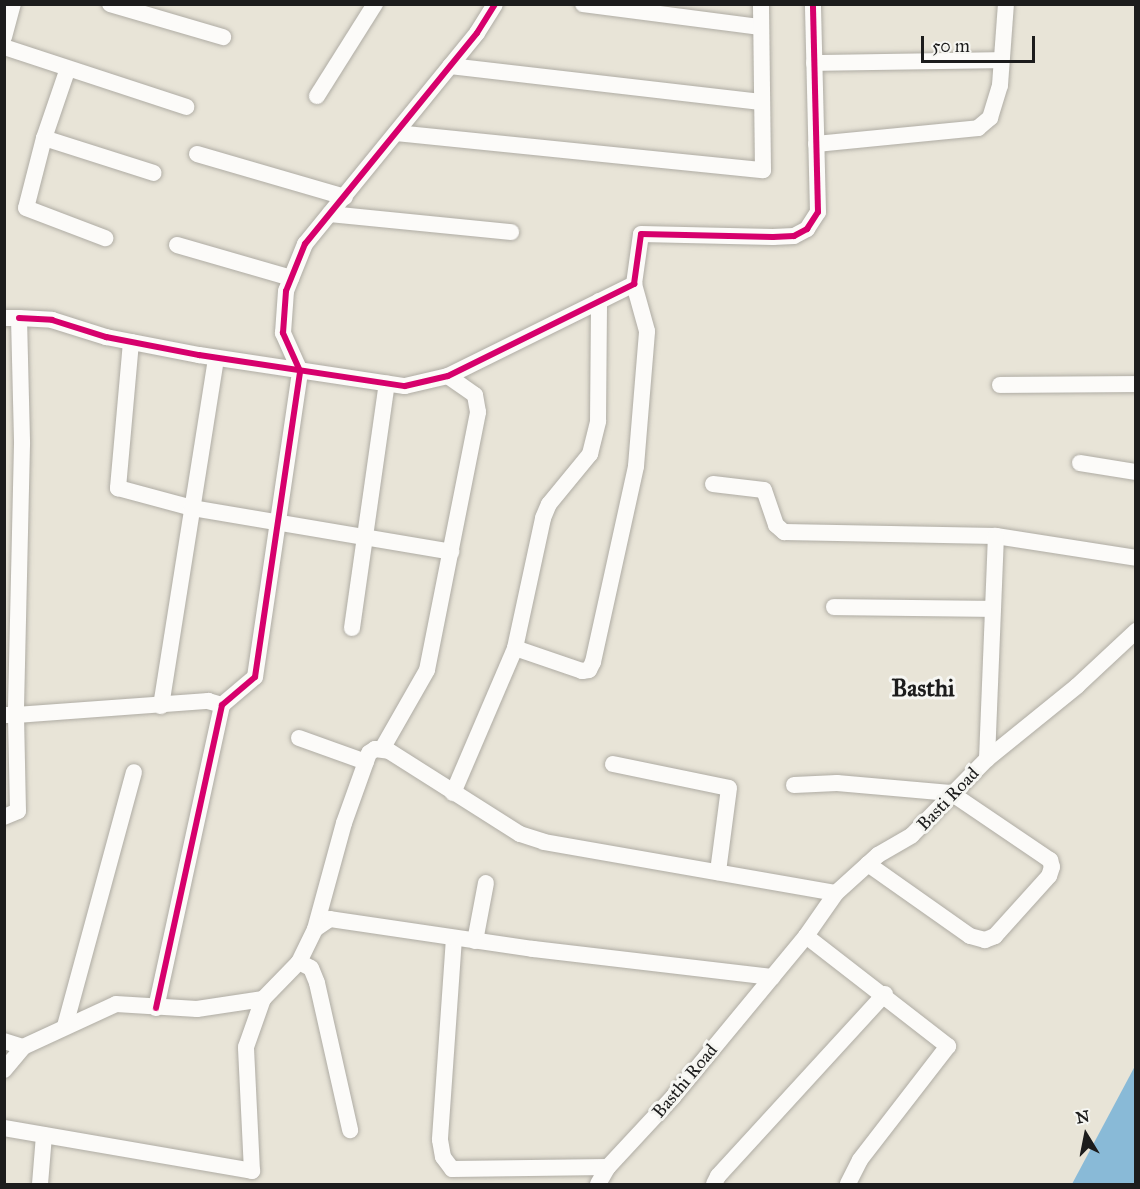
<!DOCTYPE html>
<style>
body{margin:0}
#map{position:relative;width:1140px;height:1189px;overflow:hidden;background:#e8e4d7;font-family:"IM FELL Great Primer",serif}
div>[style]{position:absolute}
.water>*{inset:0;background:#89bad7}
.roads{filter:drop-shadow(0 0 2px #afaca4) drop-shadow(0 0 2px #afaca4)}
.minor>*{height:16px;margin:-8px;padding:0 8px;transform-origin:8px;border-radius:8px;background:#fcfbf9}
.cycleway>*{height:6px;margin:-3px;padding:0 3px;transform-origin:3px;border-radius:3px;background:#d6006c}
span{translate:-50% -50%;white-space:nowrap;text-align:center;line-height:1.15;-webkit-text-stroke:6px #f6f6f2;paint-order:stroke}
.street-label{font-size:18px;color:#1c1c1c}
.district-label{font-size:24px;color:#1c1c1c;font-weight:700}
.frame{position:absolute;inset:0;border:6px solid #1c1c1c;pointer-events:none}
.north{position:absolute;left:1056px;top:1105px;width:60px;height:60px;-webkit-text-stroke:4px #f6f6f2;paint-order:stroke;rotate:350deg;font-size:16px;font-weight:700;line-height:24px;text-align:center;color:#1c1c1c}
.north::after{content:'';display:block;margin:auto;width:21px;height:27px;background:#1c1c1c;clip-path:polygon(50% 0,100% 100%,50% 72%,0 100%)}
.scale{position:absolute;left:921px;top:36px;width:114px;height:27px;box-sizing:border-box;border:3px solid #1c1c1c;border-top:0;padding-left:8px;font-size:18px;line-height:21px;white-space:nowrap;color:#1c1c1c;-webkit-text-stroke:4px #f6f6f2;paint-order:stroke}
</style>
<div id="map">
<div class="water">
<div style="clip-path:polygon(1135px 1066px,1135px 1184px,1072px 1184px)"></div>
</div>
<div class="roads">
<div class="minor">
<div style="left:110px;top:4px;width:118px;rotate:16.3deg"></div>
<div style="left:583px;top:4px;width:179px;rotate:7.4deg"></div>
<div style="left:4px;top:37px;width:34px;rotate:-75deg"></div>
<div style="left:4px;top:47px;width:192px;rotate:18.2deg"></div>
<div style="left:814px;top:63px;width:187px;rotate:-0.9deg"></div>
<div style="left:450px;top:66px;width:313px;rotate:6.6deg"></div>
<div style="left:67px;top:71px;width:71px;rotate:108.9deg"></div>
<div style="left:44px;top:138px;width:72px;rotate:104.4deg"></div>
<div style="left:26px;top:208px;width:85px;rotate:20.8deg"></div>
<div style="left:317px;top:96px;width:109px;rotate:-57.8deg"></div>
<div style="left:396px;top:133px;width:369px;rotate:5.8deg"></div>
<div style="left:763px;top:170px;width:166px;rotate:-90.7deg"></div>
<div style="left:44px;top:138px;width:115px;rotate:17.7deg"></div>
<div style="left:816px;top:144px;width:163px;rotate:-5.6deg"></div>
<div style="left:978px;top:128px;width:16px;rotate:-40deg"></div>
<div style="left:990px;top:118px;width:34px;rotate:-73deg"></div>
<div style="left:1000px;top:85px;width:81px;rotate:-85.8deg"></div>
<div style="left:197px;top:154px;width:154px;rotate:16.2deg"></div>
<div style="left:330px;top:214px;width:182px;rotate:5.7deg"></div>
<div style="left:177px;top:245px;width:119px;rotate:16.1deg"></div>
<div style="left:4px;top:318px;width:15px"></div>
<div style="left:19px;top:318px;width:126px;rotate:88.6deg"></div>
<div style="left:22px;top:444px;width:271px;rotate:91.3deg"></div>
<div style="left:16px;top:715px;width:12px;rotate:180deg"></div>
<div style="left:19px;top:318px;width:33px;rotate:3deg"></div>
<div style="left:52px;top:320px;width:57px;rotate:17.5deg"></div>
<div style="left:106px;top:337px;width:95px;rotate:11deg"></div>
<div style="left:199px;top:355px;width:208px;rotate:8.6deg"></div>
<div style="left:405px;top:386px;width:44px;rotate:-13.1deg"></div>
<div style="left:448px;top:376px;width:208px;rotate:-26.3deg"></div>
<div style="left:634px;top:284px;width:50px;rotate:-82deg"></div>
<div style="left:641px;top:234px;width:132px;rotate:1.3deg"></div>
<div style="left:773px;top:237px;width:21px;rotate:-3deg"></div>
<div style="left:794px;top:236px;width:15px;rotate:-28deg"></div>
<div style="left:807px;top:229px;width:20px;rotate:-57deg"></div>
<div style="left:818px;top:212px;width:208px;rotate:-91.4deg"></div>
<div style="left:131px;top:342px;width:147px;rotate:95.1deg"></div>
<div style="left:118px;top:488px;width:77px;rotate:15.1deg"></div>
<div style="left:192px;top:508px;width:263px;rotate:9.6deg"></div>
<div style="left:1000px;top:385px;width:136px;rotate:-0.4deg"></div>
<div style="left:1080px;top:463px;width:57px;rotate:9.1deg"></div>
<div style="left:713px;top:484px;width:51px;rotate:6.7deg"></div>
<div style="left:764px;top:490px;width:37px;rotate:71deg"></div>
<div style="left:776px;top:525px;width:11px;rotate:41deg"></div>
<div style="left:784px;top:532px;width:212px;rotate:1.1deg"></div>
<div style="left:996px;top:536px;width:142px;rotate:8.9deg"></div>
<div style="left:834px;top:607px;width:157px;rotate:0.7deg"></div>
<div style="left:352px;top:628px;width:247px;rotate:-81.9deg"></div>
<div style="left:515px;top:648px;width:71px;rotate:18.9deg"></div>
<div style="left:582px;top:671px;width:7px;rotate:-8deg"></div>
<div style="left:589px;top:670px;width:9px;rotate:-63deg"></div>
<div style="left:593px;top:662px;width:201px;rotate:-77.6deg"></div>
<div style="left:636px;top:466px;width:135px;rotate:-85.3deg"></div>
<div style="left:647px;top:331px;width:49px;rotate:-105.5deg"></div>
<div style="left:161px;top:706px;width:352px;rotate:-81deg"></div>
<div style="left:299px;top:738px;width:71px;rotate:19.7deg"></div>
<div style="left:382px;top:749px;width:91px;rotate:-60.3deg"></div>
<div style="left:427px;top:670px;width:263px;rotate:-78.8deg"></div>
<div style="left:478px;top:412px;width:17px;rotate:-100deg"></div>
<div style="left:475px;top:395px;width:33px;rotate:-145deg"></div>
<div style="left:987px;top:759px;width:223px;rotate:-87.7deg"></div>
<div style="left:613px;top:764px;width:118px;rotate:11.7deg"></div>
<div style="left:729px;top:788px;width:85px;rotate:97.5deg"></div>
<div style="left:794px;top:785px;width:43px;rotate:-2.7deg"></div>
<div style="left:837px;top:783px;width:114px;rotate:5deg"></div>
<div style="left:951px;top:793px;width:120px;rotate:34.1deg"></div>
<div style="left:1050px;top:860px;width:7px;rotate:74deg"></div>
<div style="left:1052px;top:867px;width:9px;rotate:108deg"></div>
<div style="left:1049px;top:876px;width:81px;rotate:132deg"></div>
<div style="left:995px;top:936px;width:11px;rotate:158deg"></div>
<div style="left:985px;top:940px;width:16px;rotate:-165deg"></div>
<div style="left:970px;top:936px;width:125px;rotate:-144.8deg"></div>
<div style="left:453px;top:793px;width:158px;rotate:-66.8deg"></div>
<div style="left:515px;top:648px;width:133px;rotate:-77.8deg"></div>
<div style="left:543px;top:518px;width:15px;rotate:-67deg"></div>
<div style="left:549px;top:504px;width:65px;rotate:-50.6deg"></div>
<div style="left:590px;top:454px;width:34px;rotate:-76deg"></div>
<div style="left:598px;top:421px;width:120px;rotate:-89.5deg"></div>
<div style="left:4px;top:817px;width:15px;rotate:-23deg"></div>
<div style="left:18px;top:811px;width:96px;rotate:-91.2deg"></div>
<div style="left:16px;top:715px;width:193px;rotate:-4.2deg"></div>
<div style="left:208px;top:701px;width:15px;rotate:16deg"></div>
<div style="left:315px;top:929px;width:110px;rotate:-74.7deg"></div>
<div style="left:344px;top:823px;width:74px;rotate:-70.3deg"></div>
<div style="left:369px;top:753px;width:7px;rotate:-34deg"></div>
<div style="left:375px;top:749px;width:14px;rotate:8deg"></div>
<div style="left:389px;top:751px;width:155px;rotate:32.4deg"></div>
<div style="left:520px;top:834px;width:25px;rotate:18deg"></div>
<div style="left:544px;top:842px;width:296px;rotate:9.9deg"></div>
<div style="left:806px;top:936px;width:180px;rotate:37.8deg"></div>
<div style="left:948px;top:1046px;width:144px;rotate:127.7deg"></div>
<div style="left:860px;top:1160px;width:27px;rotate:117deg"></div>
<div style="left:454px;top:938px;width:202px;rotate:94deg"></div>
<div style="left:440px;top:1140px;width:17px;rotate:80deg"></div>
<div style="left:443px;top:1157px;width:15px;rotate:53deg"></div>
<div style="left:452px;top:1169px;width:156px;rotate:-0.7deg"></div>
<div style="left:475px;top:941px;width:59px;rotate:-79.3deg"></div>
<div style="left:299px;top:962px;width:13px;rotate:27deg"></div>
<div style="left:311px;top:968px;width:16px;rotate:68deg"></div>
<div style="left:317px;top:983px;width:151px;rotate:77.3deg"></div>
<div style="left:156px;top:1008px;width:310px;rotate:-77.7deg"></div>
<div style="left:222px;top:705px;width:43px;rotate:-40.3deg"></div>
<div style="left:255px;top:677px;width:309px;rotate:-81.6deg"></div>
<div style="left:300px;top:371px;width:42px;rotate:-114.1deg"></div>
<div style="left:283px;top:333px;width:42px;rotate:-85.9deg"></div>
<div style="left:286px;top:291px;width:51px;rotate:-68deg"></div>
<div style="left:305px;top:244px;width:272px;rotate:-50.8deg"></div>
<div style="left:477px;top:33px;width:34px;rotate:-58deg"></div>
<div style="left:65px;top:1026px;width:263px;rotate:-74.8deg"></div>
<div style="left:4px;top:1041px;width:20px;rotate:18deg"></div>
<div style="left:4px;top:1070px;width:30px;rotate:-50deg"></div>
<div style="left:23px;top:1047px;width:102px;rotate:-24.8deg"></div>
<div style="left:116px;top:1004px;width:81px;rotate:3.5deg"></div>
<div style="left:197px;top:1009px;width:67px;rotate:-8.6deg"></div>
<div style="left:4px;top:1128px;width:252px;rotate:9.8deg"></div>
<div style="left:252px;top:1171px;width:124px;rotate:-92.8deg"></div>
<div style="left:246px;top:1047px;width:51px;rotate:-70.5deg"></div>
<div style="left:263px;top:999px;width:52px;rotate:-45.8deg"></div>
<div style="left:299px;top:962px;width:37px;rotate:-64deg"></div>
<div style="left:315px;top:929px;width:18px;rotate:-34deg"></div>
<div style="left:330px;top:919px;width:205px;rotate:8.4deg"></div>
<div style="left:533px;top:949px;width:241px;rotate:6.7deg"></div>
<div style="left:40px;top:1184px;width:49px;rotate:-85.3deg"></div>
<div style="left:598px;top:1184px;width:20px;rotate:-60deg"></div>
<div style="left:608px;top:1167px;width:96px;rotate:-47.1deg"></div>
<div style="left:673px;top:1097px;width:209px;rotate:-50.4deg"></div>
<div style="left:806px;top:936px;width:52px;rotate:-55.1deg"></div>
<div style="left:836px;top:893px;width:57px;rotate:-42.1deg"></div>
<div style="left:878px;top:855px;width:39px;rotate:-30deg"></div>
<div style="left:912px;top:835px;width:107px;rotate:-45.4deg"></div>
<div style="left:987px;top:759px;width:116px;rotate:-39deg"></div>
<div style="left:1077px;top:686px;width:81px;rotate:-43deg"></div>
<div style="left:714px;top:1184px;width:9px;rotate:-63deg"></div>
<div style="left:718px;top:1176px;width:247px;rotate:-47.5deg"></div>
</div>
</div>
<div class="cycleway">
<div style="left:19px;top:318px;width:33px;rotate:3deg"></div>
<div style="left:52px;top:320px;width:57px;rotate:17.5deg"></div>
<div style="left:106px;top:337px;width:95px;rotate:11deg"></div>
<div style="left:199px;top:355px;width:208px;rotate:8.6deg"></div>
<div style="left:405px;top:386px;width:44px;rotate:-13.1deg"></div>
<div style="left:448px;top:376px;width:208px;rotate:-26.3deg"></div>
<div style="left:634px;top:284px;width:50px;rotate:-82deg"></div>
<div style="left:641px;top:234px;width:132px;rotate:1.3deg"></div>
<div style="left:773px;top:237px;width:21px;rotate:-3deg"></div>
<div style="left:794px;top:236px;width:15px;rotate:-28deg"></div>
<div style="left:807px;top:229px;width:20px;rotate:-57deg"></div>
<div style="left:818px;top:212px;width:208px;rotate:-91.4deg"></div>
<div style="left:156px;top:1008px;width:310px;rotate:-77.7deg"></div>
<div style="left:222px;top:705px;width:43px;rotate:-40.3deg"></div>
<div style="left:255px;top:677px;width:309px;rotate:-81.6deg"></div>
<div style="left:300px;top:371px;width:42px;rotate:-114.1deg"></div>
<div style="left:283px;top:333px;width:42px;rotate:-85.9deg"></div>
<div style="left:286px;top:291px;width:51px;rotate:-68deg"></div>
<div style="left:305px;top:244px;width:272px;rotate:-50.8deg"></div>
<div style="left:477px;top:33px;width:34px;rotate:-58deg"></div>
</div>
<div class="street-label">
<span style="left:948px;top:799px;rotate:-46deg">Basti Road</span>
<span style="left:685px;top:1081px;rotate:-50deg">Basthi Road</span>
</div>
<div class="district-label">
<span style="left:923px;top:689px">Basthi</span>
</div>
<div class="frame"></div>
<div class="north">N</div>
<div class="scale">50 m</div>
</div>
